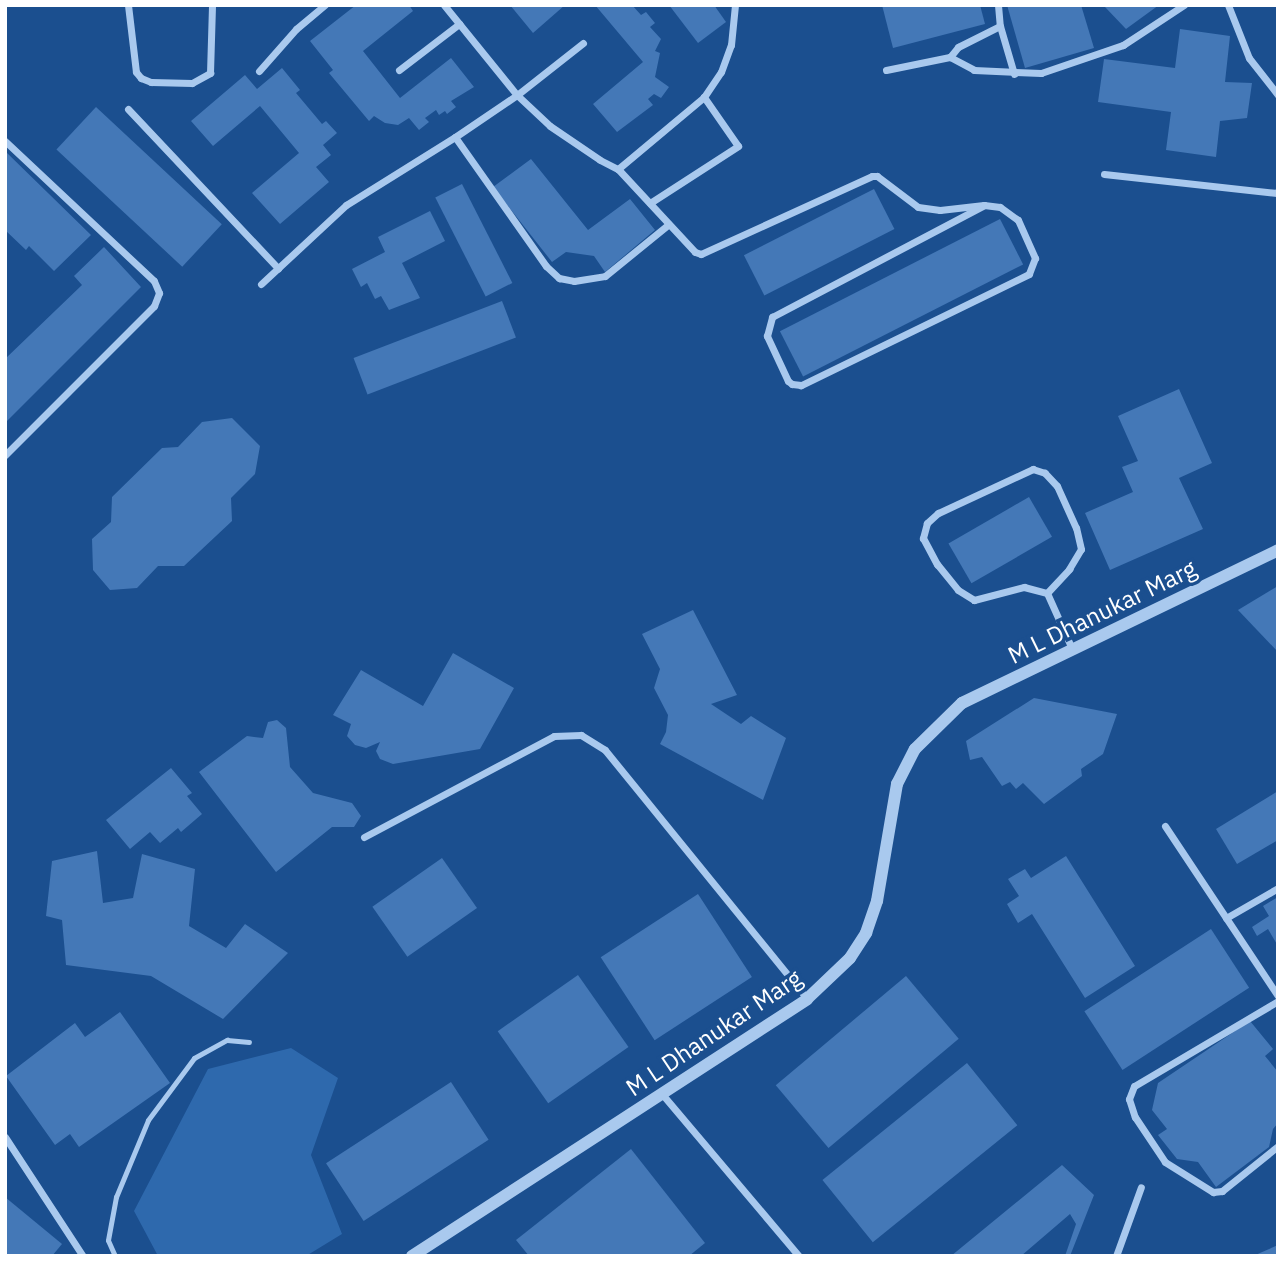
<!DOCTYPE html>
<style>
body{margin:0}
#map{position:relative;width:1283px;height:1261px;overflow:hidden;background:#1b4f8f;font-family:"IBM Plex Sans",sans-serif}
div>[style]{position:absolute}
.green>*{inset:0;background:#2e69ad}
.building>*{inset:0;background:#4478b7;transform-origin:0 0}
.service>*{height:5px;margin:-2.5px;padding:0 2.5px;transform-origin:2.5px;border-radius:2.5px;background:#a9c9ee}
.minor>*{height:7px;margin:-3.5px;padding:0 3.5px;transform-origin:3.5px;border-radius:3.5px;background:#a9c9ee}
.tertiary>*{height:12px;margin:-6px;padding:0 6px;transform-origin:6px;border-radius:6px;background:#a9c9ee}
span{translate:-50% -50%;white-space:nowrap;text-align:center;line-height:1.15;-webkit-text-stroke:7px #1b4f8f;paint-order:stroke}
.street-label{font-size:24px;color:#fff}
.frame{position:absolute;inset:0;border:7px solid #fff;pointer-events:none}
</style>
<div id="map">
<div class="green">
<div style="clip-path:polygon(291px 1048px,338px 1078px,311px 1155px,342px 1234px,306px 1256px,158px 1256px,134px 1211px,208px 1069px)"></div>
</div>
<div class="building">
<div style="clip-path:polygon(356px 5px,409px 5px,413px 11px,363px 51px,400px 98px,451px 58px,474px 87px,451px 101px,456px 107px,447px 114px,445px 111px,439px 115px,436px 110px,425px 118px,429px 122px,419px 130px,409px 118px,398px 125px,385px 123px,374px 116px,369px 121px,329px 73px,333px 70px,310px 41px)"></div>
<div style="clip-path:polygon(510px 5px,565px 5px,533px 33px)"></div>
<div style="clip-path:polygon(595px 5px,632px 5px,641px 15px,646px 12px,655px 23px,650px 27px,661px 39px,655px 51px,660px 53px,655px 77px,669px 87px,661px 98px,654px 94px,648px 99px,653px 105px,617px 132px,593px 104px,643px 62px)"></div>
<div style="clip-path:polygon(669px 5px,714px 5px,726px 22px,698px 43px)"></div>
<div style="clip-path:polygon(882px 5px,980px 5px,985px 24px,893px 48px)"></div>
<div style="clip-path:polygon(1007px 5px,1081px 5px,1094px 48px,1025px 68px)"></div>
<div style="clip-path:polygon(1108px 5px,1159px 5px,1126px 29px,1105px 7px)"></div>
<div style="clip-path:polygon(1180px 29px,1230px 36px,1225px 82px,1252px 83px,1247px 118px,1220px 121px,1216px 157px,1166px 150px,1171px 112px,1098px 102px,1104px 59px,1175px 68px)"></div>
<div style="clip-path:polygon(282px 68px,300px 90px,296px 93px,322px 124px,326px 121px,337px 133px,323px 145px,331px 155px,316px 167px,329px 182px,280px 224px,252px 193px,299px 153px,260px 106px,213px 146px,191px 121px,245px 75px,257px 89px)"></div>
<div style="left:96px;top:107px;width:172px;height:58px;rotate:43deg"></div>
<div style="clip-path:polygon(5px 151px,91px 235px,54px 271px,29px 246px,26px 250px,5px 230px)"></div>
<div style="clip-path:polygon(531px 159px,588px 230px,630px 199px,655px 230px,605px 272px,594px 256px,566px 252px,552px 262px,493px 187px)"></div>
<div style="left:462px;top:184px;width:111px;height:30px;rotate:63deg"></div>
<div style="left:874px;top:189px;width:45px;height:146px;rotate:63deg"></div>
<div style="clip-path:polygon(430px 211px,445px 241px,402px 263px,420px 298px,389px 310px,381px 296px,375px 299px,367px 283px,361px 287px,352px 269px,385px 252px,378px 237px)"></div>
<div style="left:1000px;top:219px;width:51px;height:247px;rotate:63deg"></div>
<div style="clip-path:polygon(104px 247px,141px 287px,5px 423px,5px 359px,82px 285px,74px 276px)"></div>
<div style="left:502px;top:301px;width:39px;height:159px;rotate:69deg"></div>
<div style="clip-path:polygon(1179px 389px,1212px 463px,1179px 478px,1203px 529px,1110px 570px,1085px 513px,1133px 492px,1122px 467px,1138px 461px,1118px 416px)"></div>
<div style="clip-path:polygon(232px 418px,260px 446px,255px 474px,231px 498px,232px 521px,184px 566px,158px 566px,137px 588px,110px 590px,93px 570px,92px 539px,111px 522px,112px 497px,162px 448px,178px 447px,202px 422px)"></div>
<div style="left:1029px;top:497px;width:46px;height:93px;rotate:60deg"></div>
<div style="clip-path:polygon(1278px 586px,1278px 652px,1238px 610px)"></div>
<div style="clip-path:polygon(693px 610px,737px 695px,711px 704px,741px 724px,751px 716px,786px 738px,763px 800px,660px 744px,666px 732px,668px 715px,654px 688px,660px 669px,642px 634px)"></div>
<div style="clip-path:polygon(453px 653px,514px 688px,480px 749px,393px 764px,380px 759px,376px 751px,380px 742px,366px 748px,355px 745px,347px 736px,351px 724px,333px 715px,361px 670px,423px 706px)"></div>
<div style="clip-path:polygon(1034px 698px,1117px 714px,1103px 754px,1081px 769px,1082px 776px,1044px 804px,1023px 783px,1016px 789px,1010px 782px,1002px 786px,982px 757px,970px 760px,966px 741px)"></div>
<div style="clip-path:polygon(277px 720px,286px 728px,290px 767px,313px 793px,352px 803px,361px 816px,354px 827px,332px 827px,276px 872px,199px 772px,247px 736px,263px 738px,268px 722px)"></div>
<div style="clip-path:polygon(171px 768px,192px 793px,187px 796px,202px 814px,181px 832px,178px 828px,160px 843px,150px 832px,130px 849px,106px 820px)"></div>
<div style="clip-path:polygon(1278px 791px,1278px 840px,1237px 864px,1216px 829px)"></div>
<div style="clip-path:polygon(97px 851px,103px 903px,133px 898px,142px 854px,195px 869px,189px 926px,226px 948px,245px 924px,288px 953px,223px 1019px,151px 976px,66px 965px,62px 920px,46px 916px,52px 861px)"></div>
<div style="clip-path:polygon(1066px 856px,1135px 966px,1085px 998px,1032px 914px,1018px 923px,1007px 904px,1019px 896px,1008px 879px,1025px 869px,1031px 878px)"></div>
<div style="left:442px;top:858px;width:61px;height:85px;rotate:55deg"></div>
<div style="left:698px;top:894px;width:99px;height:116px;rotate:57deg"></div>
<div style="clip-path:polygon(1278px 897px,1278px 946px,1268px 929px,1257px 936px,1252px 927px,1269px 916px,1263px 906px)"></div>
<div style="left:1211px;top:929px;width:70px;height:151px;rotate:57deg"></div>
<div style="left:578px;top:975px;width:88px;height:98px;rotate:55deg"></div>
<div style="left:906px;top:976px;width:82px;height:170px;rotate:50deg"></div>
<div style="clip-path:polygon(120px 1012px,170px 1083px,79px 1147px,70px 1134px,55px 1145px,6px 1076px,75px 1023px,85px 1037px)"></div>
<div style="clip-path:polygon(1250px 1021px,1273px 1049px,1265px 1056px,1278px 1072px,1278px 1123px,1273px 1129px,1269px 1147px,1216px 1187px,1198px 1162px,1177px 1159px,1158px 1135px,1167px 1129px,1152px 1110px,1158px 1083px)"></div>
<div style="left:967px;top:1063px;width:80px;height:186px;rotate:51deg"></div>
<div style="left:451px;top:1082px;width:69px;height:149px;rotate:57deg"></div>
<div style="clip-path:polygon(631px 1149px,705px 1243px,689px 1256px,529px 1256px,516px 1240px)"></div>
<div style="clip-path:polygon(1062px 1165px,1094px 1195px,1070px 1256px,1065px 1256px,1076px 1224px,1070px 1214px,1021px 1256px,951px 1256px)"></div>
<div style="clip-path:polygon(5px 1197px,62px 1244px,52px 1256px,5px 1256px)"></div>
<div style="clip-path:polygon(1278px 1245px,1278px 1256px,1253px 1256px)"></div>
</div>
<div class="service">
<div style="left:115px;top:1256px;width:17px;rotate:-114deg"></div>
<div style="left:108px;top:1240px;width:44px;rotate:-79.5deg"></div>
<div style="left:116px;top:1197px;width:83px;rotate:-67.4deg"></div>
<div style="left:148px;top:1120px;width:77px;rotate:-53.4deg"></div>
<div style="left:194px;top:1058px;width:38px;rotate:-29deg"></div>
<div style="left:227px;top:1040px;width:22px;rotate:5deg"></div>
</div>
<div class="minor">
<div style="left:128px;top:5px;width:67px;rotate:83.2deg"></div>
<div style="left:136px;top:72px;width:8px;rotate:50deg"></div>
<div style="left:141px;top:78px;width:11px;rotate:22deg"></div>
<div style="left:151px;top:82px;width:41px;rotate:1.4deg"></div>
<div style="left:192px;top:83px;width:21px;rotate:-29deg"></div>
<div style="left:210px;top:73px;width:68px;rotate:-88.3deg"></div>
<div style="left:444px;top:5px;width:116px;rotate:51deg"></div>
<div style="left:517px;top:95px;width:45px;rotate:43.2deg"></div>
<div style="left:550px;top:126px;width:60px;rotate:34.2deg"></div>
<div style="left:600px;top:160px;width:20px;rotate:27deg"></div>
<div style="left:618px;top:169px;width:113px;rotate:47.1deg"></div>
<div style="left:695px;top:252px;width:6px;rotate:18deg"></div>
<div style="left:701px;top:254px;width:188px;rotate:-24.5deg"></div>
<div style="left:872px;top:176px;width:5px"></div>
<div style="left:877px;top:176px;width:51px;rotate:37.1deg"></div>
<div style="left:918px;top:207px;width:22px;rotate:8deg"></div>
<div style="left:940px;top:210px;width:44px;rotate:-6.5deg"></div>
<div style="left:984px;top:205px;width:16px;rotate:7deg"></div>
<div style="left:1000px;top:207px;width:22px;rotate:36deg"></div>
<div style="left:1018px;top:220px;width:42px;rotate:65.9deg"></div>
<div style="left:1035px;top:258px;width:17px;rotate:111deg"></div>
<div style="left:1029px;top:274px;width:254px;rotate:154deg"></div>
<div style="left:801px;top:385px;width:9px;rotate:-174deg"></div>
<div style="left:792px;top:384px;width:5px;rotate:-143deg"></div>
<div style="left:788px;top:381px;width:50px;rotate:-115deg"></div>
<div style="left:767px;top:336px;width:20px;rotate:-75deg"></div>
<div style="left:772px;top:317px;width:240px;rotate:-27.8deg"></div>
<div style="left:998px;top:5px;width:21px;rotate:85deg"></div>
<div style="left:1000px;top:26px;width:50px;rotate:73.7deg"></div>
<div style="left:1228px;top:5px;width:57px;rotate:68.4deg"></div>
<div style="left:1249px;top:58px;width:47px;rotate:51.9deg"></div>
<div style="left:950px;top:57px;width:13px;rotate:-51deg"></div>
<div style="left:958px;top:47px;width:47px;rotate:-26.6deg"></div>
<div style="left:399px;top:70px;width:76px;rotate:-37.5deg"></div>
<div style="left:886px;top:70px;width:65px;rotate:-11.5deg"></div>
<div style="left:950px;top:57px;width:27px;rotate:28deg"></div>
<div style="left:974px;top:70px;width:67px;rotate:2.6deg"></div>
<div style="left:1041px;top:73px;width:87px;rotate:-18.9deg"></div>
<div style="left:1123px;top:45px;width:73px;rotate:-33.3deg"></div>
<div style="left:259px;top:71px;width:56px;rotate:-48.6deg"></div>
<div style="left:296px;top:29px;width:38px;rotate:-40deg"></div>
<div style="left:128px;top:109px;width:219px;rotate:46.7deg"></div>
<div style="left:455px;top:137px;width:158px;rotate:54.8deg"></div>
<div style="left:546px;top:266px;width:18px;rotate:43deg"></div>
<div style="left:559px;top:278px;width:15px;rotate:11deg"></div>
<div style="left:574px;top:281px;width:31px;rotate:-9deg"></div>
<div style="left:605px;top:276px;width:82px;rotate:-39.1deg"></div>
<div style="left:5px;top:141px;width:204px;rotate:43.2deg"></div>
<div style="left:154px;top:281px;width:13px;rotate:67deg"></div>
<div style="left:159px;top:293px;width:14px;rotate:111deg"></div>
<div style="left:154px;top:306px;width:211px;rotate:135deg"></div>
<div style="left:618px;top:169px;width:112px;rotate:-39.9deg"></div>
<div style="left:704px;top:97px;width:30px;rotate:-56deg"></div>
<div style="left:721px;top:72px;width:29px;rotate:-70deg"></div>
<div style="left:731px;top:45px;width:40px;rotate:-84.3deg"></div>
<div style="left:1104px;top:174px;width:174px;rotate:6.3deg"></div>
<div style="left:1277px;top:193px;width:2px;rotate:-63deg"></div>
<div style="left:650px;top:203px;width:105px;rotate:-32.9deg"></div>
<div style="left:738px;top:146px;width:60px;rotate:-124.8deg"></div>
<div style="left:261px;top:284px;width:116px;rotate:-42.9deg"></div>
<div style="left:346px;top:205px;width:128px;rotate:-32deg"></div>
<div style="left:455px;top:137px;width:75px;rotate:-34.1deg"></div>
<div style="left:517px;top:95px;width:84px;rotate:-38.2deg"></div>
<div style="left:1047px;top:593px;width:33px;rotate:-47deg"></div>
<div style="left:1069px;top:569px;width:23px;rotate:-59deg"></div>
<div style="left:1081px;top:549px;width:22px;rotate:-103deg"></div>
<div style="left:1076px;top:528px;width:46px;rotate:-114.3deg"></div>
<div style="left:1057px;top:486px;width:18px;rotate:-133deg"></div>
<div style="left:1045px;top:473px;width:13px;rotate:-162deg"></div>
<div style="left:1033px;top:469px;width:105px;rotate:155.1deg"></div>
<div style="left:938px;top:513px;width:15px;rotate:138deg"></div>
<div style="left:927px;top:523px;width:16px;rotate:105deg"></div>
<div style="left:923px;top:538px;width:30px;rotate:62deg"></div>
<div style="left:937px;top:564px;width:33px;rotate:51deg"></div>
<div style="left:958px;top:590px;width:19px;rotate:32deg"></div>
<div style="left:974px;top:600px;width:52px;rotate:-14.6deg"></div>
<div style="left:1024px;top:587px;width:24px;rotate:15deg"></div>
<div style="left:1047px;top:593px;width:61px;rotate:65.9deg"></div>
<div style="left:1165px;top:826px;width:204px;rotate:56.4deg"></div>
<div style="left:364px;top:837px;width:215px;rotate:-28deg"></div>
<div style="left:554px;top:736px;width:27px;rotate:-2deg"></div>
<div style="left:581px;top:735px;width:28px;rotate:32deg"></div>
<div style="left:605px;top:750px;width:321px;rotate:50.9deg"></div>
<div style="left:1226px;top:918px;width:60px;rotate:-30deg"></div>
<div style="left:1278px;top:1001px;width:167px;rotate:149.4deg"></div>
<div style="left:1134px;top:1086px;width:14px;rotate:111deg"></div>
<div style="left:1129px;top:1099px;width:19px;rotate:72deg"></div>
<div style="left:1135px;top:1117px;width:54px;rotate:56.3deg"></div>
<div style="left:1165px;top:1162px;width:57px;rotate:32deg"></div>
<div style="left:1213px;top:1192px;width:9px;rotate:-6deg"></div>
<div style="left:1222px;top:1191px;width:72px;rotate:-38.8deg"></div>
<div style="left:662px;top:1094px;width:212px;rotate:49.8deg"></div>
<div style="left:5px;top:1137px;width:142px;rotate:56.8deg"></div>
<div style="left:1116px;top:1256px;width:73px;rotate:-70.1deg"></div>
</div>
<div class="tertiary">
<div style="left:412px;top:1256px;width:471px;rotate:-33deg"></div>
<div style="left:807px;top:999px;width:59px;rotate:-43.6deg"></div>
<div style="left:850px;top:958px;width:30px;rotate:-57deg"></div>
<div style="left:866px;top:933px;width:34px;rotate:-71deg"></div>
<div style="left:877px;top:901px;width:119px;rotate:-80.3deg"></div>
<div style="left:897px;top:784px;width:39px;rotate:-63deg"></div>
<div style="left:915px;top:749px;width:66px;rotate:-44.4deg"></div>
<div style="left:962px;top:703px;width:351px;rotate:-25.8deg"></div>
</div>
<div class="street-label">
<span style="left:1102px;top:612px;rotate:-26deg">M L Dhanukar Marg</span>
<span style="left:714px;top:1033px;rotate:-34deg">M L Dhanukar Marg</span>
</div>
<div class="frame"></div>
</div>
